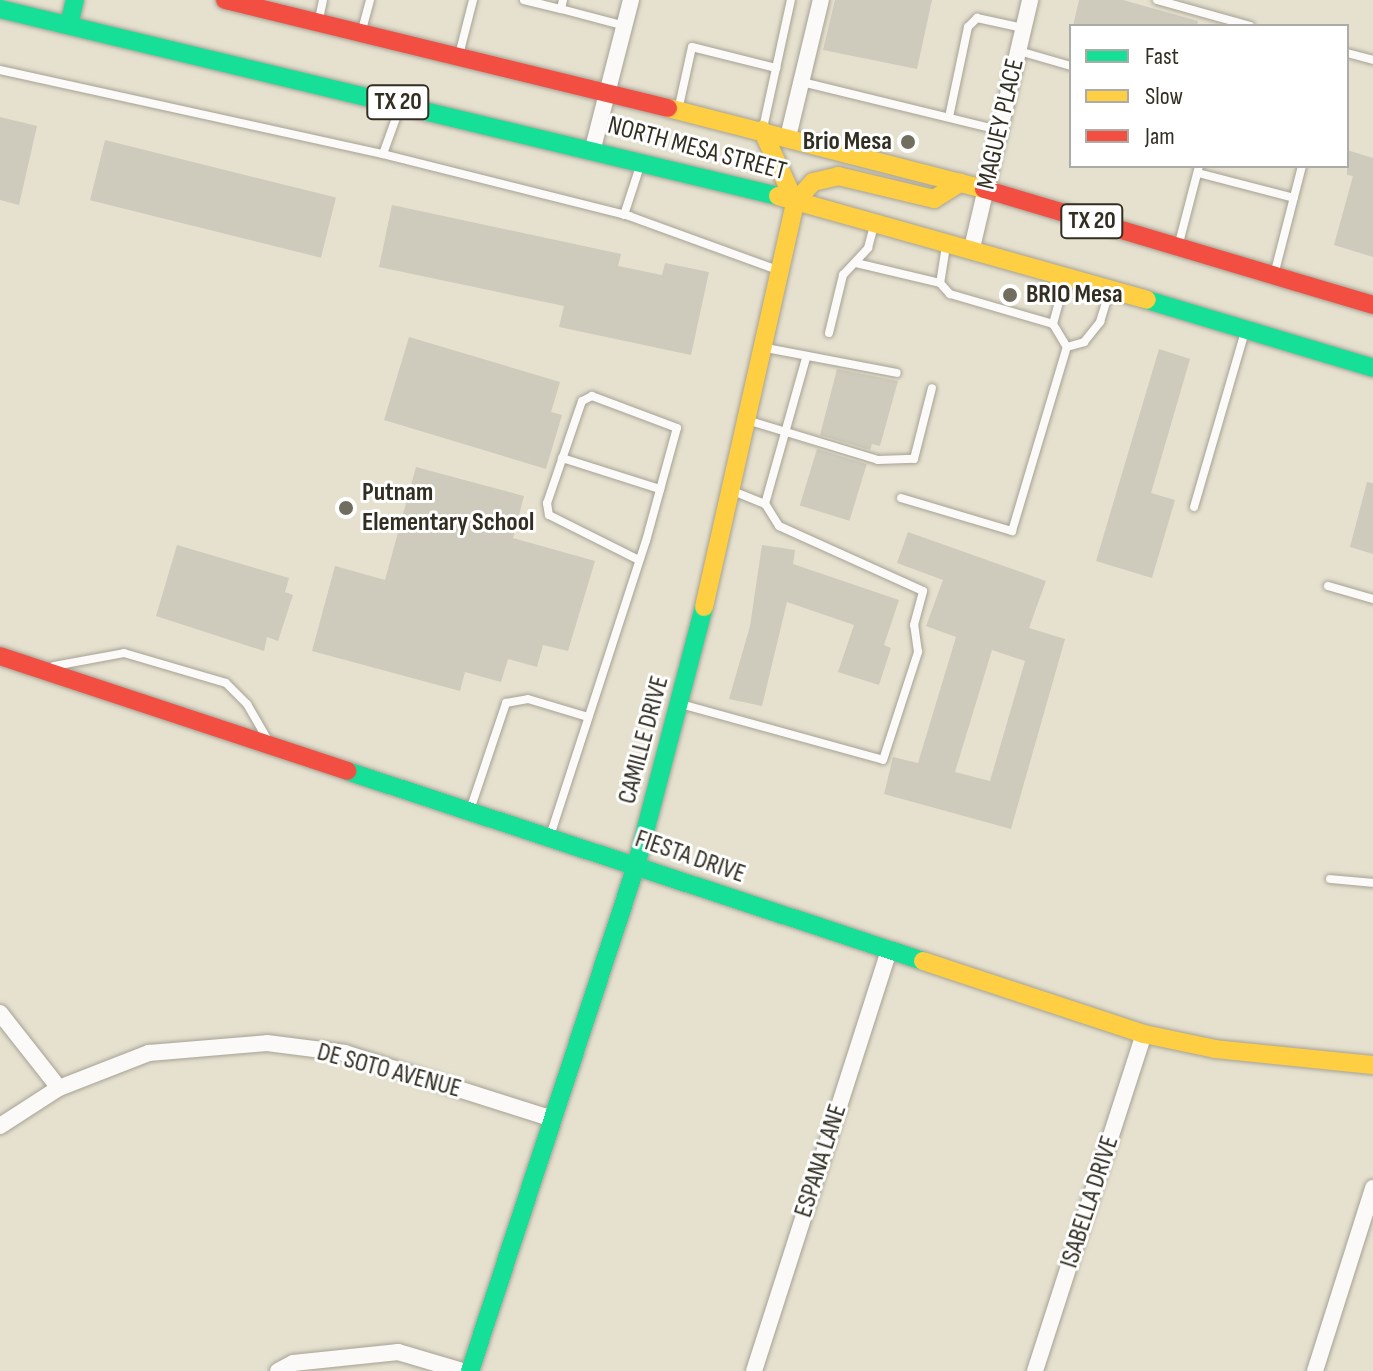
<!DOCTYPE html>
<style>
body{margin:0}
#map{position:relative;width:1373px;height:1371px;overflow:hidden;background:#e6e1cf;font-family:"Sofia Sans Condensed",sans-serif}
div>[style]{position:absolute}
.building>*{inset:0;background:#cecabc;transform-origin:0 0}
.roads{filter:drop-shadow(0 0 2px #a6a295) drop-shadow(0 0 2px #a6a295)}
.lane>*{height:8px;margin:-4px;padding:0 4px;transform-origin:4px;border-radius:4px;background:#fbfaf8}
.street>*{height:16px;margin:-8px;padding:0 8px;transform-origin:8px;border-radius:8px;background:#fbfaf8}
.fast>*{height:18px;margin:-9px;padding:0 9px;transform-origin:9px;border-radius:9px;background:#16e098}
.slow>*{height:18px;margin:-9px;padding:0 9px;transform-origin:9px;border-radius:9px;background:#ffcf43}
.jam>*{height:18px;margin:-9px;padding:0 9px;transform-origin:9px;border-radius:9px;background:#f24e42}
.dots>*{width:22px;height:22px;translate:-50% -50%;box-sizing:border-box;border:4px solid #fff;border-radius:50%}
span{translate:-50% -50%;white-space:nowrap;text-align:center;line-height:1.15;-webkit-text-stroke:6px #fff;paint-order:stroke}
.shield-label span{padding:2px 6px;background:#fff;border:2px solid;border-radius:6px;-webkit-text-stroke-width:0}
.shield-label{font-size:24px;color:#322e22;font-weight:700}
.street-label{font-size:26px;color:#322e22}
.poi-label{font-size:26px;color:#322e22;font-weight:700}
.right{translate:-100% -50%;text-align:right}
.left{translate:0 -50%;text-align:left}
.legend{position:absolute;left:1069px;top:24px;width:280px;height:144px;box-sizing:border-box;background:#fff;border:2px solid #adaba7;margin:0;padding:10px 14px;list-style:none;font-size:24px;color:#322e22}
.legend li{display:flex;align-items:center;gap:16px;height:40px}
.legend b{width:40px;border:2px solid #adaba7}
</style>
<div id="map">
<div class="building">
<div style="clip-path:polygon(835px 0,932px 0,917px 69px,823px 50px)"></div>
<div style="clip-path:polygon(1079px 0,1123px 0,1198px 21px,1197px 26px,1073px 26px)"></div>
<div style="clip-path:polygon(0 117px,37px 126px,19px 205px,0 200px)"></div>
<div style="left:105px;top:140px;width:238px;height:62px;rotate:14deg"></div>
<div style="clip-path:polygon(1347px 150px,1373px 158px,1373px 257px,1334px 245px,1353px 176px,1347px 175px)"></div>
<div style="clip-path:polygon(392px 205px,621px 254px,618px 266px,662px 275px,665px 263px,709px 272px,691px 355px,559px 327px,564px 306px,379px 267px)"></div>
<div style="clip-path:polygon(409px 337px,560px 382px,551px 412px,562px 415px,546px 469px,384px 420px)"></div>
<div style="clip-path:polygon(1159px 349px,1190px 359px,1151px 493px,1175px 500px,1152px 578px,1096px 561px)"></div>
<div style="clip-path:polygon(837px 369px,898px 381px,880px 446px,872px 444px,870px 450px,820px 435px)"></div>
<div style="left:817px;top:449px;width:52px;height:59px;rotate:17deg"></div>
<div style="clip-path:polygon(416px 467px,524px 496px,513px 538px,595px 561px,568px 651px,543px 645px,537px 667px,508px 659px,501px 682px,465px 672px,460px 691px,312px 651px,335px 566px,385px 580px)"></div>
<div style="clip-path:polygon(1367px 482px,1373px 483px,1373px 554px,1350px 547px)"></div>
<div style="clip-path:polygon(evenodd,908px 532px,1046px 581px,1029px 628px,1065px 639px,1011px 829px,884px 794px,893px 757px,918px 763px,956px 637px,926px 626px,943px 580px,897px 563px,908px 532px,992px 650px,1025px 661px,990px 781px,955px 772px,992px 650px)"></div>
<div style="clip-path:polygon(177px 545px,289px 578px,285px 592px,293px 595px,278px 641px,267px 637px,264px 651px,156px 616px)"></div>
<div style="clip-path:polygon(762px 545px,795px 550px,793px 564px,899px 600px,884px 645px,891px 648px,879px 685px,838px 672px,854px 625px,787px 602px,762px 706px,729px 699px,750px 626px)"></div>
</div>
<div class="roads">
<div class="lane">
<div style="left:524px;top:0;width:38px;rotate:14deg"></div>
<div style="left:563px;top:0;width:9px;rotate:103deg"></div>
<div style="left:561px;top:9px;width:66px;rotate:14.9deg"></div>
<div style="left:1157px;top:0;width:97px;rotate:15.6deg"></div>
<div style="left:319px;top:19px;width:19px;rotate:-78deg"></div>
<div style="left:362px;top:30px;width:31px;rotate:-75deg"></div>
<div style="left:460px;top:51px;width:53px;rotate:-75.7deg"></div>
<div style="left:1019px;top:51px;width:54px;rotate:16.1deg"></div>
<div style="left:1347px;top:53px;width:27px;rotate:15deg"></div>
<div style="left:0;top:70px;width:392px;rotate:12.4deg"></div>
<div style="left:383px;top:154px;width:50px;rotate:-70.1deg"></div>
<div style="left:802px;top:82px;width:203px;rotate:13.7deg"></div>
<div style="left:679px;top:106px;width:60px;rotate:-77.6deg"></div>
<div style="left:692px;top:47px;width:87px;rotate:14deg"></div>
<div style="left:949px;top:117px;width:92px;rotate:-78.1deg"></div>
<div style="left:968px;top:27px;width:13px;rotate:-45deg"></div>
<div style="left:977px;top:18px;width:47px;rotate:12.3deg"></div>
<div style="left:763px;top:128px;width:131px;rotate:-77.7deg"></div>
<div style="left:383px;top:154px;width:254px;rotate:14.1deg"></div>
<div style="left:629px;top:216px;width:158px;rotate:20deg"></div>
<div style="left:1198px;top:173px;width:99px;rotate:14.6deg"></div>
<div style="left:624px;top:215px;width:55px;rotate:-71.9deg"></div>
<div style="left:1179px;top:243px;width:80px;rotate:-75.4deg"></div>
<div style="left:946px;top:246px;width:37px;rotate:99deg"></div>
<div style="left:940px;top:283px;width:15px;rotate:48deg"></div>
<div style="left:950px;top:294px;width:107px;rotate:16.2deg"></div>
<div style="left:856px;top:263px;width:86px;rotate:13.4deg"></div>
<div style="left:1275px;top:271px;width:108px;rotate:-75.6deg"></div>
<div style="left:1065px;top:280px;width:46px;rotate:105.3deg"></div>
<div style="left:1053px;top:324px;width:27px;rotate:59deg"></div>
<div style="left:1067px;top:347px;width:18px;rotate:-16deg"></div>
<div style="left:1084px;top:342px;width:26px;rotate:-51deg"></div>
<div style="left:1100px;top:322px;width:30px;rotate:-73deg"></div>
<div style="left:829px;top:333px;width:60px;rotate:-76.4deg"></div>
<div style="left:843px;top:275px;width:37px;rotate:-47deg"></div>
<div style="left:868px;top:248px;width:23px;rotate:-75deg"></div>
<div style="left:766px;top:348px;width:133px;rotate:10.8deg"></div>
<div style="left:750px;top:421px;width:134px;rotate:16.9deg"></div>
<div style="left:878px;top:460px;width:36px;rotate:-2deg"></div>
<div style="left:914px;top:459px;width:73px;rotate:-75.8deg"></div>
<div style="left:562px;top:458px;width:103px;rotate:17.6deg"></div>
<div style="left:901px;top:498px;width:116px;rotate:16.6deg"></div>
<div style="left:1012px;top:531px;width:192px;rotate:-73.4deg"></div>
<div style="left:765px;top:504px;width:152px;rotate:-74.3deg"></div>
<div style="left:1194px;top:507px;width:179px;rotate:-73.8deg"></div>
<div style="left:1328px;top:586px;width:47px;rotate:16.1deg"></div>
<div style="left:54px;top:666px;width:71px;rotate:-10.5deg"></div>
<div style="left:124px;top:653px;width:106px;rotate:16.4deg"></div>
<div style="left:226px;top:683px;width:30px;rotate:45deg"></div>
<div style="left:247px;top:704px;width:39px;rotate:60deg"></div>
<div style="left:684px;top:705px;width:206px;rotate:15.4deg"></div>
<div style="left:883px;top:760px;width:114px;rotate:-72deg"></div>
<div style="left:918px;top:652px;width:27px;rotate:-98deg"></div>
<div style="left:914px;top:625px;width:35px;rotate:-75deg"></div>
<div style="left:923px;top:591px;width:158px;rotate:-155.7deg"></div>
<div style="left:779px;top:526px;width:26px;rotate:-122deg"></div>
<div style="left:765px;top:504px;width:35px;rotate:-158deg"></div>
<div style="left:470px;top:810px;width:113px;rotate:-71.4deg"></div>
<div style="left:506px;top:703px;width:22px;rotate:-10deg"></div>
<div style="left:528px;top:699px;width:63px;rotate:16.7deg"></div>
<div style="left:550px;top:836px;width:310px;rotate:-72deg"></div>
<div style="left:646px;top:541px;width:117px;rotate:-74.7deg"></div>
<div style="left:677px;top:428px;width:91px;rotate:-159.4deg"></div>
<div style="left:592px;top:396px;width:11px;rotate:153deg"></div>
<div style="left:582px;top:401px;width:108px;rotate:108.9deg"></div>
<div style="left:547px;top:503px;width:12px;rotate:81deg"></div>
<div style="left:549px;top:515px;width:98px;rotate:26.6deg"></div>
<div style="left:1330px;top:879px;width:43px;rotate:5.3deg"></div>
</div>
<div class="street">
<div style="left:788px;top:137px;width:141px;rotate:-76.5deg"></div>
<div style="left:593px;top:148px;width:153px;rotate:-75.6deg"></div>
<div style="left:972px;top:248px;width:255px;rotate:-76.8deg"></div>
<div style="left:0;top:1013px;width:95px;rotate:51.8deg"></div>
<div style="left:0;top:1126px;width:70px;rotate:-32.8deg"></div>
<div style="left:59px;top:1088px;width:97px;rotate:-21.3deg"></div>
<div style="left:149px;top:1053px;width:118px;rotate:-4.8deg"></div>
<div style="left:267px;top:1043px;width:79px;rotate:7.3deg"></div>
<div style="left:345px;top:1053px;width:218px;rotate:17.6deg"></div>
<div style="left:278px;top:1371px;width:17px;rotate:-28deg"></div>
<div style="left:293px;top:1363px;width:106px;rotate:-6deg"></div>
<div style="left:398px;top:1352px;width:67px;rotate:16.5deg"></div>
<div style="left:754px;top:1371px;width:441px;rotate:-72.2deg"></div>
<div style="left:1035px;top:1371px;width:354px;rotate:-72.1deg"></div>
<div style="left:1315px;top:1371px;width:192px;rotate:-72.4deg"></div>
</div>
<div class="fast">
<div style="left:0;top:9px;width:800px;rotate:13.52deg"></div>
<div style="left:69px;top:25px;width:26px;rotate:-77deg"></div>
<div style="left:1147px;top:300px;width:236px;rotate:16.7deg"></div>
<div style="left:347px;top:771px;width:607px;rotate:18.26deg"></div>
<div style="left:470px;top:1371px;width:532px;rotate:-71.8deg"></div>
<div style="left:636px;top:866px;width:268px;rotate:-75.3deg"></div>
</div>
<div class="slow">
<div style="left:668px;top:108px;width:326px;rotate:14.4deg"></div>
<div style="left:762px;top:130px;width:79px;rotate:65.4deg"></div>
<div style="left:778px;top:196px;width:383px;rotate:15.7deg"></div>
<div style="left:795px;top:202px;width:27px;rotate:-48deg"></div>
<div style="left:813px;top:182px;width:26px;rotate:-13deg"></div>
<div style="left:838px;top:176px;width:99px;rotate:13.5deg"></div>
<div style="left:934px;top:199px;width:31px;rotate:-32deg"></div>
<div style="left:704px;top:607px;width:415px;rotate:-77.3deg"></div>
<div style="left:923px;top:961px;width:233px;rotate:18.3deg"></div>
<div style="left:1144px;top:1034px;width:73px;rotate:11.9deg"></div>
<div style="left:1215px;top:1049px;width:159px;rotate:5.8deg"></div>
</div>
<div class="jam">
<div style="left:225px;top:0;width:456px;rotate:13.7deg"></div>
<div style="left:984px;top:189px;width:406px;rotate:16.6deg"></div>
<div style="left:0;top:656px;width:366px;rotate:18.3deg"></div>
</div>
</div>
<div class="dots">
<div style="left:908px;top:142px;background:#716d5f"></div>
<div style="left:1010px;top:295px;background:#716d5f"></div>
<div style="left:346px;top:508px;background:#716d5f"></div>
</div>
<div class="shield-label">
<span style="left:398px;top:102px">TX 20</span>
<span style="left:1092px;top:221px">TX 20</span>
</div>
<div class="street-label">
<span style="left:1001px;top:124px;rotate:-77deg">MAGUEY PLACE</span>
<span style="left:697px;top:149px;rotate:15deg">NORTH MESA STREET</span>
<span style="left:644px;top:740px;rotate:-75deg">CAMILLE DRIVE</span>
<span style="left:690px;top:857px;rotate:19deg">FIESTA DRIVE</span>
<span style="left:389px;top:1071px;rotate:15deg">DE SOTO AVENUE</span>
<span style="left:821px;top:1161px;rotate:-72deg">ESPANA LANE</span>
<span style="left:1090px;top:1202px;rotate:-72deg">ISABELLA DRIVE</span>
</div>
<div class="poi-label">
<span class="right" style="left:892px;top:142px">Brio Mesa</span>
<span class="left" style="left:1026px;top:295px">BRIO Mesa</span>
<span class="left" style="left:362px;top:508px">Putnam<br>Elementary School</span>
</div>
<ul class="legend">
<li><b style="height:10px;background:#16e098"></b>Fast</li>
<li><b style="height:10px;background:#ffcf43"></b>Slow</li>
<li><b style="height:10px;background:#f24e42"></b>Jam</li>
</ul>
</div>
